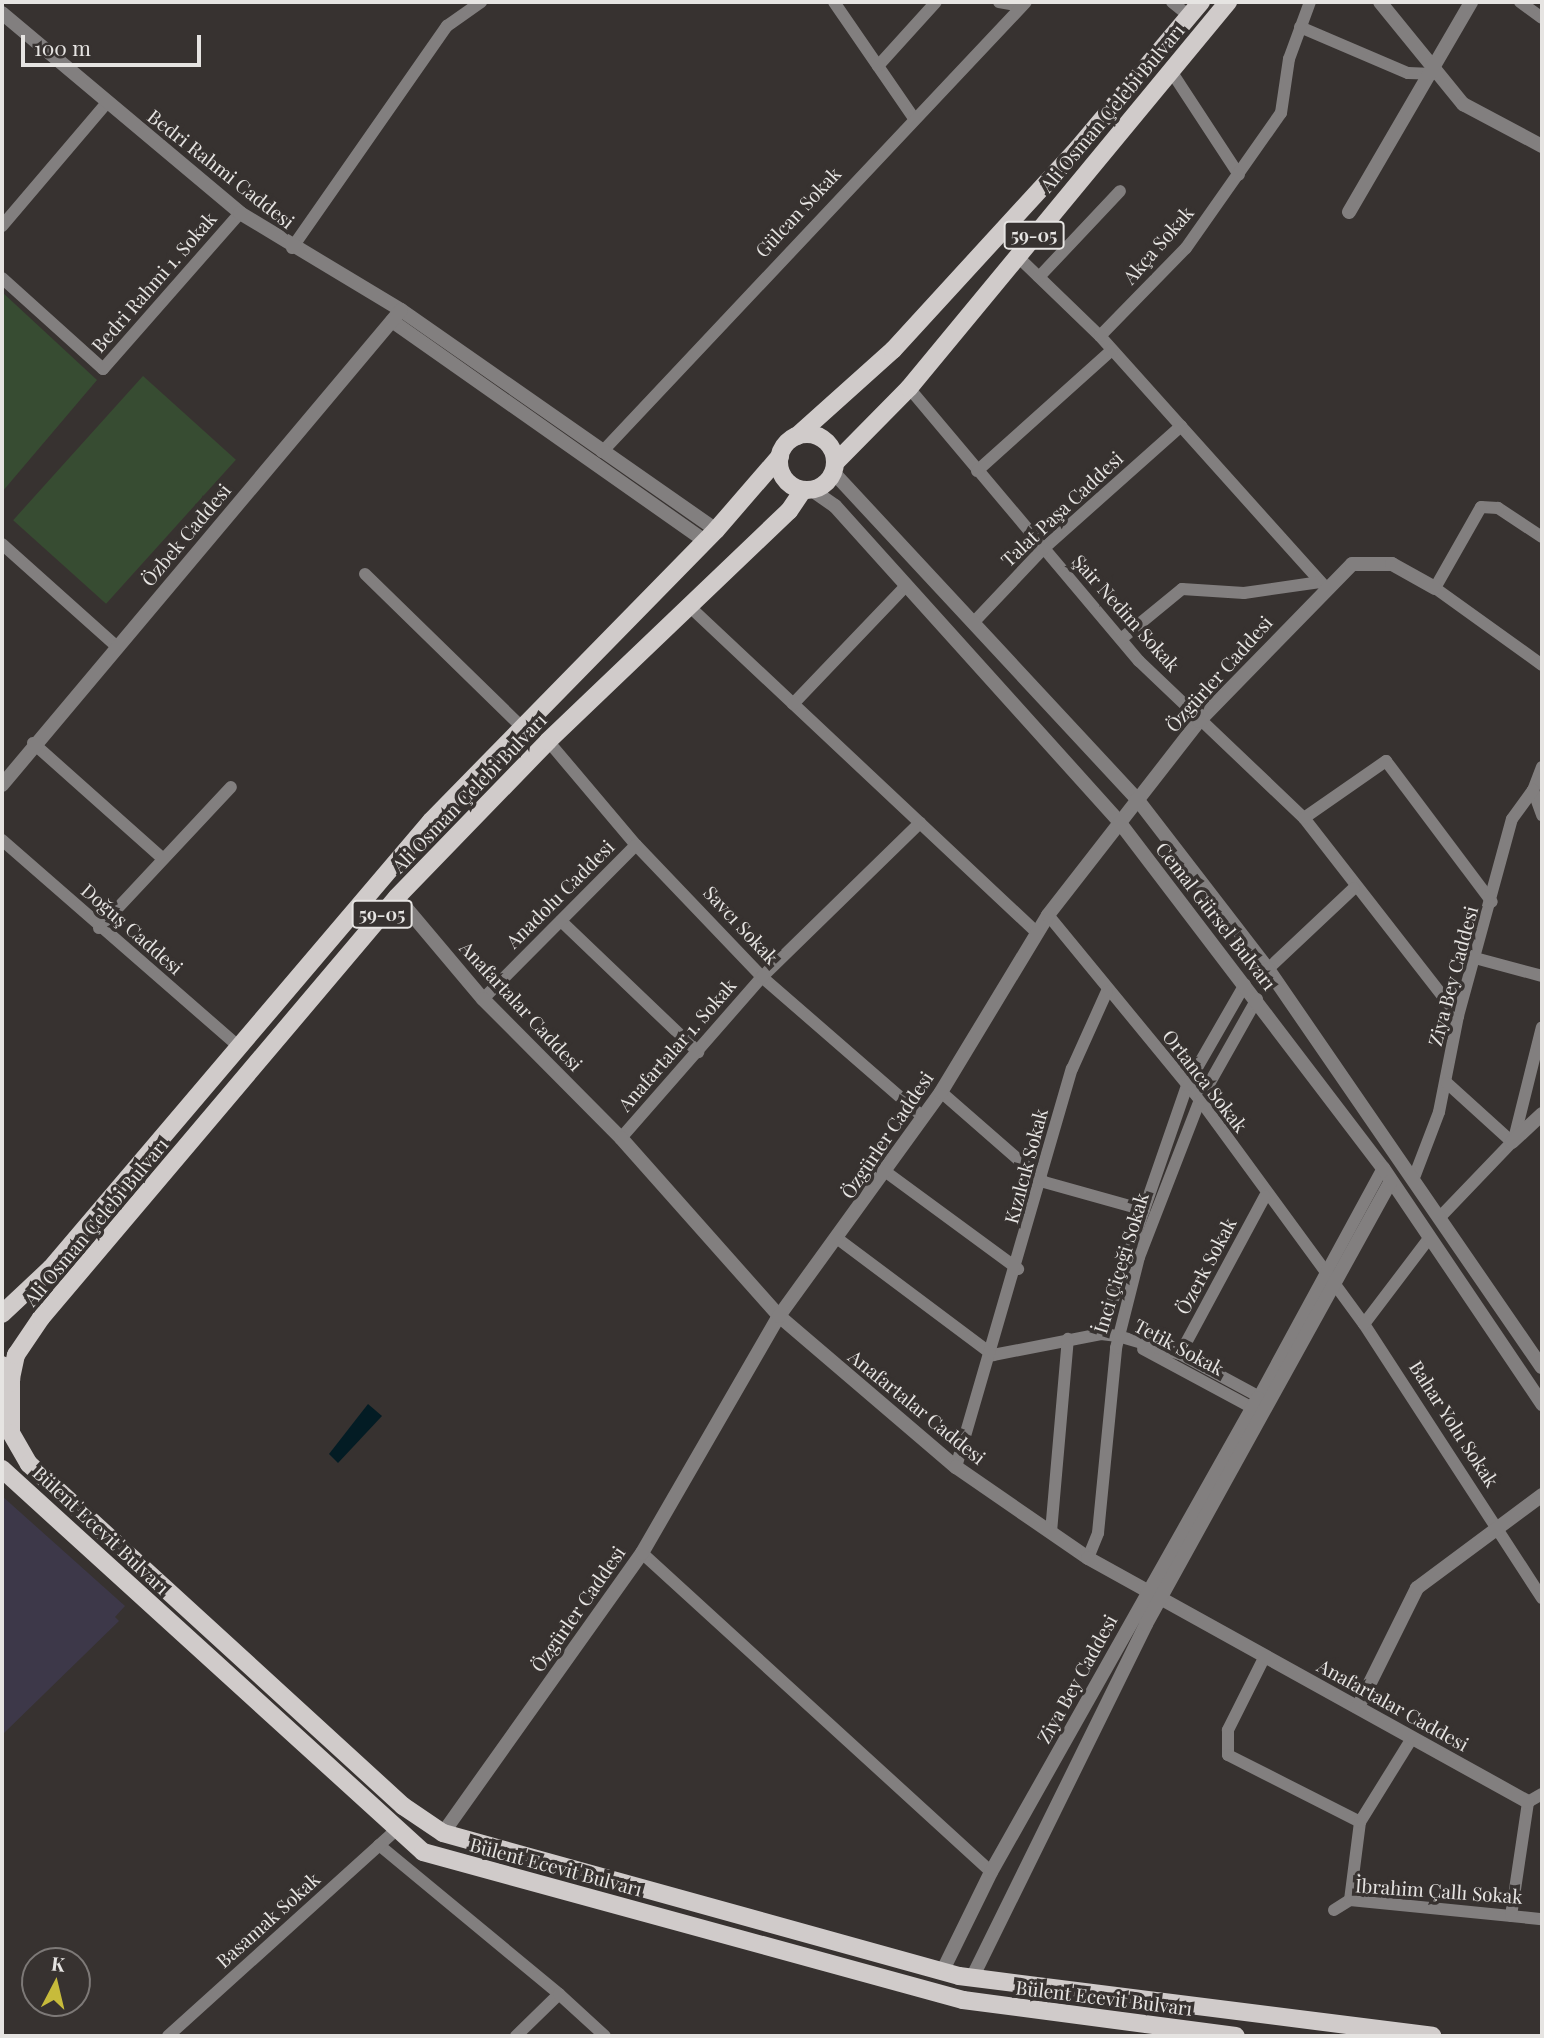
<!DOCTYPE html>
<meta charset="utf-8">
<style>
body{margin:0}
#map{position:relative;width:1544px;height:2038px;overflow:hidden;background:#373230;font-family:"Playfair Display",serif}
div>[style]{position:absolute}
.commercial>*{inset:0;background:#3d3849}
.green>*{inset:0;background:#374c32;transform-origin:0 0}
.water>*{inset:0;background:#031c24}
.minor>*{height:12px;margin:-6px;padding:0 6px;transform-origin:6px;border-radius:6px;background:#827f7f}
.tertiary>*{height:14px;margin:-7px;padding:0 7px;transform-origin:7px;border-radius:7px;background:#827f7f}
.primary>*{height:18px;margin:-9px;padding:0 9px;transform-origin:9px;border-radius:9px;background:#d0cbca}
.primary>.ring{margin:-9px;padding:0;box-sizing:content-box;background:none;border:18px solid #d0cbca;border-radius:50%}
span{translate:-50% -50%;white-space:nowrap;text-align:center;line-height:1.15;-webkit-text-stroke:7px #373230;paint-order:stroke}
.shield-label span{padding:2px 5px;background:#373230;border:2px solid;border-radius:5px;-webkit-text-stroke-width:0}
.shield-label{font-size:18px;color:#e6e4e2;font-weight:700}
.street-label{font-size:19px;color:#e6e4e2}
.frame{position:absolute;inset:0;border:4px solid #e6e4e2;pointer-events:none}
.north{position:absolute;left:21px;top:1947px;width:70px;height:70px;box-sizing:border-box;background:#373230;border:2px solid #7d7977;border-radius:50%;rotate:7deg;font-size:19px;font-weight:700;line-height:28px;text-align:center;color:#e6e4e2}
.north::after{content:'';display:block;margin:auto;width:24px;height:32px;background:#c7bb3b;clip-path:polygon(50% 0,100% 100%,50% 72%,0 100%)}
.scale{position:absolute;left:21px;top:35px;width:180px;height:32px;box-sizing:border-box;border:4px solid #e6e4e2;border-top:0;padding-left:9px;font-size:21px;line-height:24px;white-space:nowrap;color:#e6e4e2;-webkit-text-stroke:5px #373230;paint-order:stroke}
</style>
<div id="map">
<div class="commercial">
<div style="clip-path:polygon(2px 1496px,125px 1606px,115px 1617px,119px 1621px,2px 1735px)"></div>
</div>
<div class="green">
<div style="clip-path:polygon(2px 292px,97px 380px,2px 492px)"></div>
<div style="left:143px;top:376px;width:125px;height:194px;rotate:42deg"></div>
</div>
<div class="water">
<div style="clip-path:polygon(368px 1404px,382px 1416px,338px 1463px,329px 1454px)"></div>
</div>
<div class="minor">
<div style="left:834px;top:2px;width:140px;rotate:55.5deg"></div>
<div style="left:999px;top:2px;width:23px;rotate:10deg"></div>
<div style="left:1172px;top:2px;width:22px;rotate:39deg"></div>
<div style="left:1520px;top:2px;width:27px;rotate:36deg"></div>
<div style="left:1300px;top:27px;width:117px;rotate:23.1deg"></div>
<div style="left:1408px;top:73px;width:25px;rotate:2deg"></div>
<div style="left:878px;top:66px;width:86px;rotate:-47.8deg"></div>
<div style="left:1171px;top:71px;width:124px;rotate:56.8deg"></div>
<div style="left:2px;top:226px;width:160px;rotate:-49.6deg"></div>
<div style="left:292px;top:248px;width:271px;rotate:-55.1deg"></div>
<div style="left:447px;top:26px;width:42px;rotate:-35.2deg"></div>
<div style="left:1016px;top:255px;width:117px;rotate:44deg"></div>
<div style="left:1100px;top:336px;width:338px;rotate:48.1deg"></div>
<div style="left:1039px;top:277px;width:118px;rotate:-46.7deg"></div>
<div style="left:2px;top:278px;width:136px;rotate:42deg"></div>
<div style="left:103px;top:369px;width:208px;rotate:-48.7deg"></div>
<div style="left:1100px;top:336px;width:123px;rotate:-45.7deg"></div>
<div style="left:1186px;top:248px;width:165px;rotate:-54.9deg"></div>
<div style="left:1281px;top:113px;width:55px;rotate:-81.6deg"></div>
<div style="left:1289px;top:59px;width:61px;rotate:-69.8deg"></div>
<div style="left:909px;top:388px;width:357px;rotate:49.9deg"></div>
<div style="left:1139px;top:661px;width:228px;rotate:43.6deg"></div>
<div style="left:1304px;top:818px;width:251px;rotate:52.1deg"></div>
<div style="left:602px;top:452px;width:618px;rotate:-46.7deg"></div>
<div style="left:977px;top:471px;width:181px;rotate:-41.9deg"></div>
<div style="left:1542px;top:537px;width:53px;rotate:-146.6deg"></div>
<div style="left:1498px;top:508px;width:17px;rotate:-177deg"></div>
<div style="left:1481px;top:507px;width:93px;rotate:119.6deg"></div>
<div style="left:1435px;top:588px;width:132px;rotate:35.7deg"></div>
<div style="left:2px;top:544px;width:154px;rotate:41.8deg"></div>
<div style="left:365px;top:574px;width:219px;rotate:44.3deg"></div>
<div style="left:689px;top:606px;width:478px;rotate:43.2deg"></div>
<div style="left:973px;top:623px;width:102px;rotate:-46.6deg"></div>
<div style="left:1043px;top:549px;width:185px;rotate:-41.7deg"></div>
<div style="left:1121px;top:639px;width:79px;rotate:-39.3deg"></div>
<div style="left:1182px;top:589px;width:62px;rotate:3.7deg"></div>
<div style="left:1244px;top:593px;width:77px;rotate:-8.2deg"></div>
<div style="left:793px;top:704px;width:161px;rotate:-46.3deg"></div>
<div style="left:548px;top:741px;width:136px;rotate:49.8deg"></div>
<div style="left:636px;top:845px;width:182px;rotate:46.3deg"></div>
<div style="left:762px;top:977px;width:213px;rotate:41deg"></div>
<div style="left:33px;top:743px;width:174px;rotate:41.7deg"></div>
<div style="left:1542px;top:767px;width:25px;rotate:111deg"></div>
<div style="left:1533px;top:790px;width:27px;rotate:70deg"></div>
<div style="left:1304px;top:818px;width:100px;rotate:-34.8deg"></div>
<div style="left:1386px;top:761px;width:176px;rotate:53.1deg"></div>
<div style="left:2px;top:840px;width:313px;rotate:41.1deg"></div>
<div style="left:1048px;top:915px;width:239px;rotate:50.6deg"></div>
<div style="left:1200px;top:1100px;width:278px;rotate:53.8deg"></div>
<div style="left:1364px;top:1324px;width:327px;rotate:57deg"></div>
<div style="left:561px;top:921px;width:190px;rotate:43.7deg"></div>
<div style="left:99px;top:928px;width:193px;rotate:-46.9deg"></div>
<div style="left:1475px;top:958px;width:69px;rotate:15deg"></div>
<div style="left:1268px;top:969px;width:118px;rotate:-43.3deg"></div>
<div style="left:483px;top:999px;width:217px;rotate:-45.2deg"></div>
<div style="left:941px;top:1092px;width:137px;rotate:41.1deg"></div>
<div style="left:1044px;top:1182px;width:104px;rotate:15.6deg"></div>
<div style="left:621px;top:1138px;width:214px;rotate:-48.8deg"></div>
<div style="left:762px;top:977px;width:221px;rotate:-44.3deg"></div>
<div style="left:1514px;top:1139px;width:115px;rotate:-76deg"></div>
<div style="left:886px;top:1172px;width:164px;rotate:36.3deg"></div>
<div style="left:1415px;top:1175px;width:67px;rotate:-69.1deg"></div>
<div style="left:1439px;top:1112px;width:98px;rotate:-78.8deg"></div>
<div style="left:1458px;top:1016px;width:204px;rotate:-74.7deg"></div>
<div style="left:1512px;top:819px;width:36px;rotate:-54deg"></div>
<div style="left:1442px;top:1215px;width:101px;rotate:-46.2deg"></div>
<div style="left:1512px;top:1142px;width:88px;rotate:-137.8deg"></div>
<div style="left:838px;top:1239px;width:194px;rotate:36.8deg"></div>
<div style="left:1364px;top:1324px;width:109px;rotate:-52.8deg"></div>
<div style="left:1101px;top:1334px;width:263px;rotate:-70.9deg"></div>
<div style="left:1187px;top:1085px;width:116px;rotate:-60.1deg"></div>
<div style="left:1143px;top:1349px;width:133px;rotate:28.3deg"></div>
<div style="left:1180px;top:1354px;width:179px;rotate:-61.7deg"></div>
<div style="left:993px;top:1355px;width:110px;rotate:-11deg"></div>
<div style="left:1101px;top:1334px;width:17px;rotate:7deg"></div>
<div style="left:1118px;top:1336px;width:65px;rotate:16.2deg"></div>
<div style="left:1180px;top:1354px;width:99px;rotate:28.4deg"></div>
<div style="left:1258px;top:1398px;width:262px;rotate:-61.5deg"></div>
<div style="left:956px;top:1467px;width:415px;rotate:-73.8deg"></div>
<div style="left:1072px;top:1069px;width:85px;rotate:-65.8deg"></div>
<div style="left:1051px;top:1532px;width:194px;rotate:-85deg"></div>
<div style="left:642px;top:1553px;width:473px;rotate:42.4deg"></div>
<div style="left:1088px;top:1558px;width:27px;rotate:-68deg"></div>
<div style="left:1098px;top:1533px;width:186px;rotate:-84.4deg"></div>
<div style="left:1116px;top:1348px;width:94px;rotate:-75.8deg"></div>
<div style="left:1139px;top:1257px;width:168px;rotate:-68.8deg"></div>
<div style="left:1200px;top:1100px;width:116px;rotate:-60.6deg"></div>
<div style="left:1265px;top:1656px;width:83px;rotate:116.6deg"></div>
<div style="left:1228px;top:1730px;width:25px;rotate:90deg"></div>
<div style="left:1228px;top:1755px;width:148px;rotate:26.9deg"></div>
<div style="left:379px;top:1845px;width:234px;rotate:39.6deg"></div>
<div style="left:1350px;top:1900px;width:79px;rotate:-82.7deg"></div>
<div style="left:1360px;top:1822px;width:99px;rotate:-58.2deg"></div>
<div style="left:1334px;top:1910px;width:19px;rotate:-32deg"></div>
<div style="left:1350px;top:1900px;width:193px;rotate:5.7deg"></div>
<div style="left:1511px;top:1916px;width:115px;rotate:-81.5deg"></div>
<div style="left:1528px;top:1802px;width:16px;rotate:-30deg"></div>
<div style="left:168px;top:2036px;width:304px;rotate:-42.1deg"></div>
<div style="left:516px;top:2036px;width:60px;rotate:-44.3deg"></div>
<div style="left:559px;top:1994px;width:62px;rotate:42.4deg"></div>
</div>
<div class="tertiary">
<div style="left:1380px;top:2px;width:132px;rotate:50.9deg"></div>
<div style="left:1463px;top:104px;width:89px;rotate:28deg"></div>
<div style="left:2px;top:13px;width:311px;rotate:40deg"></div>
<div style="left:240px;top:213px;width:188px;rotate:31.1deg"></div>
<div style="left:401px;top:310px;width:384px;rotate:34.9deg"></div>
<div style="left:1349px;top:212px;width:243px;rotate:-59.8deg"></div>
<div style="left:392px;top:321px;width:383px;rotate:35.1deg"></div>
<div style="left:833px;top:472px;width:446px;rotate:47.1deg"></div>
<div style="left:1137px;top:799px;width:215px;rotate:52.4deg"></div>
<div style="left:1268px;top:969px;width:483px;rotate:55.5deg"></div>
<div style="left:812px;top:490px;width:28px;rotate:35deg"></div>
<div style="left:835px;top:506px;width:426px;rotate:48deg"></div>
<div style="left:1120px;top:823px;width:434px;rotate:52.7deg"></div>
<div style="left:1383px;top:1168px;width:285px;rotate:56deg"></div>
<div style="left:2px;top:785px;width:620px;rotate:-49.97deg"></div>
<div style="left:397px;top:897px;width:133px;rotate:49.9deg"></div>
<div style="left:483px;top:999px;width:196px;rotate:45.2deg"></div>
<div style="left:621px;top:1138px;width:238px;rotate:48.4deg"></div>
<div style="left:779px;top:1316px;width:233px;rotate:40.5deg"></div>
<div style="left:956px;top:1467px;width:160px;rotate:34.6deg"></div>
<div style="left:1088px;top:1558px;width:503px;rotate:29.01deg"></div>
<div style="left:1512px;top:1142px;width:41px;rotate:-43deg"></div>
<div style="left:1358px;top:1707px;width:133px;rotate:-63.6deg"></div>
<div style="left:1417px;top:1588px;width:156px;rotate:-36.6deg"></div>
<div style="left:443px;top:1833px;width:344px;rotate:-54.6deg"></div>
<div style="left:642px;top:1553px;width:274px;rotate:-60deg"></div>
<div style="left:779px;top:1316px;width:276px;rotate:-54.1deg"></div>
<div style="left:941px;top:1092px;width:207px;rotate:-58.8deg"></div>
<div style="left:1048px;top:915px;width:246px;rotate:-52.1deg"></div>
<div style="left:1199px;top:721px;width:219px;rotate:-45.7deg"></div>
<div style="left:1352px;top:564px;width:40px"></div>
<div style="left:1392px;top:564px;width:49px;rotate:29.2deg"></div>
<div style="left:942px;top:1972px;width:111px;rotate:-63.9deg"></div>
<div style="left:991px;top:1872px;width:544px;rotate:-60.61deg"></div>
<div style="left:972px;top:1978px;width:394px;rotate:-63.8deg"></div>
<div style="left:1146px;top:1624px;width:506px;rotate:-61.06deg"></div>
</div>
<div class="primary">
<div class="ring" style="left:779px;top:434px;width:38px;height:38px"></div>
<div style="left:797px;top:436px;width:129px;rotate:-41.9deg"></div>
<div style="left:893px;top:350px;width:274px;rotate:-47.5deg"></div>
<div style="left:1078px;top:148px;width:191px;rotate:-49.9deg"></div>
<div style="left:835px;top:463px;width:105px;rotate:-45.4deg"></div>
<div style="left:909px;top:388px;width:501px;rotate:-50.43deg"></div>
<div style="left:2px;top:1314px;width:67px;rotate:-43.2deg"></div>
<div style="left:51px;top:1268px;width:587px;rotate:-49.63deg"></div>
<div style="left:431px;top:821px;width:407px;rotate:-45.6deg"></div>
<div style="left:716px;top:530px;width:98px;rotate:-49.1deg"></div>
<div style="left:2px;top:1365px;width:17px;rotate:57deg"></div>
<div style="left:11px;top:1379px;width:54px;rotate:90deg"></div>
<div style="left:11px;top:1433px;width:36px;rotate:60deg"></div>
<div style="left:29px;top:1464px;width:507px;rotate:42.44deg"></div>
<div style="left:403px;top:1806px;width:48px;rotate:34deg"></div>
<div style="left:443px;top:1833px;width:535px;rotate:15.49deg"></div>
<div style="left:959px;top:1976px;width:477px;rotate:7.2deg"></div>
<div style="left:10px;top:1383px;width:29px;rotate:-78deg"></div>
<div style="left:16px;top:1355px;width:45px;rotate:-56deg"></div>
<div style="left:41px;top:1318px;width:551px;rotate:-49.78deg"></div>
<div style="left:397px;top:897px;width:217px;rotate:-45.9deg"></div>
<div style="left:548px;top:741px;width:333px;rotate:-43.7deg"></div>
<div style="left:789px;top:511px;width:25px;rotate:-56deg"></div>
<div style="left:2px;top:1469px;width:569px;rotate:42.29deg"></div>
<div style="left:423px;top:1852px;width:560px;rotate:15.33deg"></div>
<div style="left:963px;top:2000px;width:275px;rotate:7.5deg"></div>
</div>
<div class="shield-label">
<span style="left:1034px;top:235px">59-05</span>
<span style="left:382px;top:914px">59-05</span>
</div>
<div class="street-label">
<span style="left:1112px;top:108px;rotate:-50deg">Ali Osman Çelebi Bulvarı</span>
<span style="left:221px;top:169px;rotate:38deg">Bedri Rahmi Caddesi</span>
<span style="left:798px;top:212px;rotate:-47deg">Gülcan Sokak</span>
<span style="left:1158px;top:245px;rotate:-49deg">Akça Sokak</span>
<span style="left:154px;top:282px;rotate:-49deg">Bedri Rahmi 1. Sokak</span>
<span style="left:1062px;top:509px;rotate:-43deg">Talat Paşa Caddesi</span>
<span style="left:186px;top:535px;rotate:-50deg">Özbek Caddesi</span>
<span style="left:1126px;top:613px;rotate:48deg">Şair Nedim Sokak</span>
<span style="left:1219px;top:674px;rotate:-48deg">Özgürler Caddesi</span>
<span style="left:469px;top:793px;rotate:-46deg">Ali Osman Çelebi Bulvarı</span>
<span style="left:560px;top:894px;rotate:-45deg">Anadolu Caddesi</span>
<span style="left:1216px;top:916px;rotate:52deg">Cemal Gürsel Bulvarı</span>
<span style="left:741px;top:925px;rotate:47deg">Savcı Sokak</span>
<span style="left:132px;top:929px;rotate:41deg">Doğuş Caddesi</span>
<span style="left:1453px;top:976px;rotate:-75deg">Ziya Bey Caddesi</span>
<span style="left:521px;top:1006px;rotate:47deg">Anafartalar Caddesi</span>
<span style="left:677px;top:1045px;rotate:-49deg">Anafartalar 1. Sokak</span>
<span style="left:1205px;top:1081px;rotate:52deg">Ortanca Sokak</span>
<span style="left:887px;top:1135px;rotate:-56deg">Özgürler Caddesi</span>
<span style="left:1026px;top:1166px;rotate:-75deg">Kızılcık Sokak</span>
<span style="left:96px;top:1222px;rotate:-50deg">Ali Osman Çelebi Bulvarı</span>
<span style="left:1121px;top:1263px;rotate:-73deg">İnci Çiçeği Sokak</span>
<span style="left:1206px;top:1266px;rotate:-62deg">Özerk Sokak</span>
<span style="left:1179px;top:1347px;rotate:28deg">Tetik Sokak</span>
<span style="left:917px;top:1407px;rotate:39deg">Anafartalar Caddesi</span>
<span style="left:1454px;top:1424px;rotate:57deg">Bahar Yolu Sokak</span>
<span style="left:101px;top:1530px;rotate:43deg">Bülent Ecevit Bulvarı</span>
<span style="left:578px;top:1609px;rotate:-55deg">Özgürler Caddesi</span>
<span style="left:1077px;top:1679px;rotate:-61deg">Ziya Bey Caddesi</span>
<span style="left:1393px;top:1705px;rotate:29deg">Anafartalar Caddesi</span>
<span style="left:556px;top:1867px;rotate:15deg">Bülent Ecevit Bulvarı</span>
<span style="left:1439px;top:1891px;rotate:4deg">İbrahim Çallı Sokak</span>
<span style="left:268px;top:1920px;rotate:-42deg">Basamak Sokak</span>
<span style="left:1104px;top:1998px;rotate:7deg">Bülent Ecevit Bulvarı</span>
</div>
<div class="frame"></div>
<div class="north">K</div>
<div class="scale">100 m</div>
</div>
